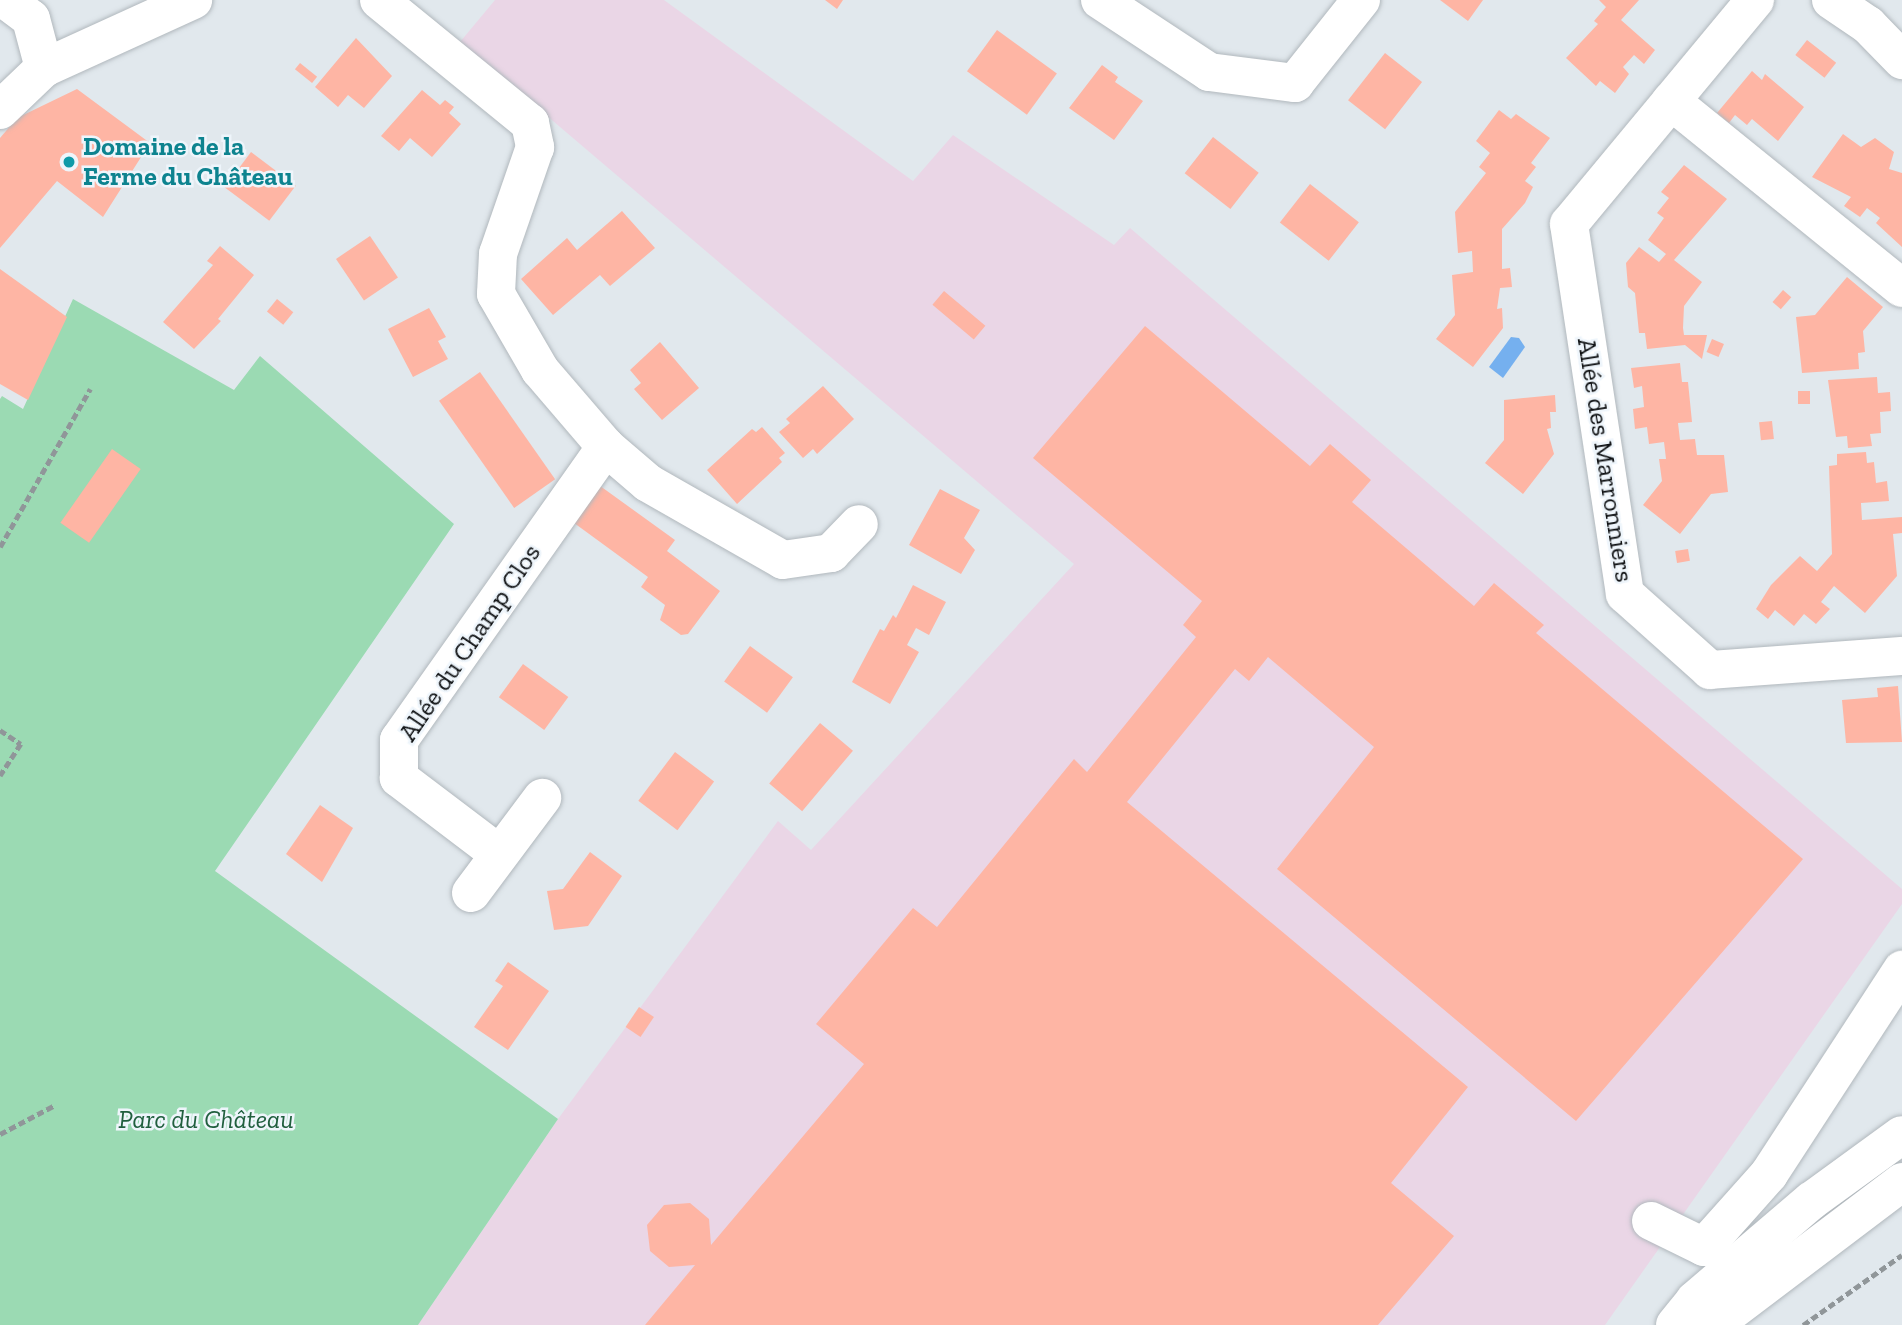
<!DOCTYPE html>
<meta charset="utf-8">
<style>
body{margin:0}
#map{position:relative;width:1902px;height:1325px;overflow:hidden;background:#e1e8ed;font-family:"Zilla Slab",serif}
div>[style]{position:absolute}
.industrial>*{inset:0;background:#ead6e6}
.green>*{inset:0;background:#9bdab3}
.water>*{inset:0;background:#75b0ef}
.building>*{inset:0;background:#feb5a4;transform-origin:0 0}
.path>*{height:4.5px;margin-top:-2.25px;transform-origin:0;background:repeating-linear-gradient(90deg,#909699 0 7px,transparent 0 10.5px)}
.roads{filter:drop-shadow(0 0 2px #b1b8bd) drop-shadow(0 0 2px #b1b8bd)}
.minor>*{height:38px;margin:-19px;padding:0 19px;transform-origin:19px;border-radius:19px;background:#fff}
.dots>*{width:19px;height:19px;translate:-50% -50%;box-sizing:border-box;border:4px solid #eef5fb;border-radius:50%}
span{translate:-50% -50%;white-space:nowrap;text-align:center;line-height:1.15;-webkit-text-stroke:5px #eef5fb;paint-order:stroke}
.culture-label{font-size:26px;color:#0d838f;font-weight:700}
.left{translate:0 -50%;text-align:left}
.street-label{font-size:26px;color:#0d0f11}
.park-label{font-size:26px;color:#205f3e;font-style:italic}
</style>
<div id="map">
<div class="industrial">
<div style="clip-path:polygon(495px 0,664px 0,913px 181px,953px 135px,1114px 245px,1130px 228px,1902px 889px,1902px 904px,1605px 1325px,418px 1325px,558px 1119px,778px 821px,811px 850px,1074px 564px,460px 42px)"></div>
</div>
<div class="green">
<div style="clip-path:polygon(73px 299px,234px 390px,260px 356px,454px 524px,215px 871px,558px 1119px,418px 1325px,0 1325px,0 399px,2px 396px,23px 409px)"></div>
</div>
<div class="water">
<div style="clip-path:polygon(1511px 337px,1519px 338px,1525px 347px,1503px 378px,1489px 367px)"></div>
</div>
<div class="building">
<div style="clip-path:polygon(825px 0,843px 0,837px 9px)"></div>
<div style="clip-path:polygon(1440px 0,1483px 0,1468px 21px)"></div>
<div style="clip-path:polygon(1599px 0,1639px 0,1621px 20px,1655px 50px,1644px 64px,1634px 55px,1623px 67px,1629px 74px,1615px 93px,1600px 81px,1596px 86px,1566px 58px,1598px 24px,1594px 21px,1606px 7px)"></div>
<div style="left:997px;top:30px;width:74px;height:51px;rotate:36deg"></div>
<div style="clip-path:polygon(356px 38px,392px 76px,364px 108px,348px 95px,338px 107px,315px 87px)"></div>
<div style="left:1807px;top:40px;width:37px;height:19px;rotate:38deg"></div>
<div style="left:1385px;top:53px;width:47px;height:60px;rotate:38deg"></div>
<div style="left:300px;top:63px;width:22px;height:8px;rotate:39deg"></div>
<div style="clip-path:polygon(1102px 65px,1118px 77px,1115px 82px,1143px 101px,1114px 140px,1069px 108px)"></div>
<div style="clip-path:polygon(1752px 71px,1762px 80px,1765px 74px,1804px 107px,1778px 141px,1752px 119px,1747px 125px,1735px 115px,1729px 123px,1717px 113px)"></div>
<div style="clip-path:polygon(77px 89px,150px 143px,103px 217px,57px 181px,0 248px,0 138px,17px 118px)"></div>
<div style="clip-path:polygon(422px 90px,440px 105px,445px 100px,454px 107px,449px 113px,461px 124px,432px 157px,410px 138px,399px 151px,381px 136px)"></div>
<div style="clip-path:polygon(1499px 110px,1511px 119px,1516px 114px,1550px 138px,1531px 163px,1536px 167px,1525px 181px,1533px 187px,1525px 203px,1502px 229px,1502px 269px,1510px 268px,1512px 287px,1500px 288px,1497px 309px,1502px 308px,1503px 328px,1473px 367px,1436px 339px,1455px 315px,1452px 275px,1473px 272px,1472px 251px,1458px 253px,1455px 212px,1486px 173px,1479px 167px,1490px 153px,1476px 141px)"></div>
<div style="clip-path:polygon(1843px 134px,1861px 147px,1875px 138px,1894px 152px,1889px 169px,1902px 173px,1902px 247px,1876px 223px,1880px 218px,1867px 208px,1860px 217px,1844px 206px,1851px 197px,1812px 177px)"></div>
<div style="left:1213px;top:137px;width:58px;height:46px;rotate:38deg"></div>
<div style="left:251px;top:152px;width:56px;height:44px;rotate:37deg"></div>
<div style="clip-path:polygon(1684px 165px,1727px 199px,1674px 260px,1702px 282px,1684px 306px,1683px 328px,1684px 335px,1707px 335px,1702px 359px,1685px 345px,1647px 349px,1645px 333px,1639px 333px,1635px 293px,1628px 287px,1626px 263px,1639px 247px,1659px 262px,1666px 254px,1648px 240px,1664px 218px,1657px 213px,1669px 198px,1661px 192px)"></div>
<div style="left:1310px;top:184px;width:62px;height:49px;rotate:38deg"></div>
<div style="clip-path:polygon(622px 211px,655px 248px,610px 286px,600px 275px,553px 315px,521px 279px,567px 238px,577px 250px)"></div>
<div style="left:370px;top:236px;width:50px;height:41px;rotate:56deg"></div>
<div style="clip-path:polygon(220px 246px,254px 275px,218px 319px,221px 321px,194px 349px,163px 322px,213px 265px,207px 261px)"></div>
<div style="clip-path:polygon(0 269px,67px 317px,28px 400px,0 384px)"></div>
<div style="clip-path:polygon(1847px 277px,1883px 307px,1863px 331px,1865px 352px,1858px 353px,1859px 369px,1802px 373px,1796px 317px,1815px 315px)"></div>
<div style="left:1783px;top:290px;width:11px;height:16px;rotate:41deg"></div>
<div style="left:944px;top:291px;width:54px;height:18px;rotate:40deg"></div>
<div style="left:277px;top:299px;width:21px;height:16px;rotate:39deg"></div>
<div style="clip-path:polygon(429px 308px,446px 337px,438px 341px,448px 359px,413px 377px,388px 329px)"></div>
<div style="clip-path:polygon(1145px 326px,1310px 466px,1330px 444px,1371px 480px,1352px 502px,1474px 606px,1494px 583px,1544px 625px,1536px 633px,1803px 859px,1576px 1121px,1277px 869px,1374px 747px,1268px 657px,1249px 681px,1235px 669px,1127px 802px,1468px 1087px,1391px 1183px,1454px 1236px,1378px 1325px,645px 1325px,695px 1265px,669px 1267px,650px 1251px,647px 1225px,664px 1205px,690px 1203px,709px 1219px,711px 1245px,864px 1064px,816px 1024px,913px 908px,937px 927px,1074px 759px,1087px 772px,1196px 637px,1183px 625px,1202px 601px,1033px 458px)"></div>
<div style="left:1712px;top:339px;width:13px;height:14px;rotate:23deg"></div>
<div style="clip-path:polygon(660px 342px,699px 388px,662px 420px,634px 389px,641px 383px,630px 370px)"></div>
<div style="clip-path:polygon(1680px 363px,1682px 382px,1688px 382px,1692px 422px,1678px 423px,1680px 440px,1695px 439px,1697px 455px,1724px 455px,1728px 492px,1711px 494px,1680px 534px,1643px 505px,1662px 481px,1659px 459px,1666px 459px,1664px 442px,1649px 444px,1647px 427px,1635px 429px,1633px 409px,1644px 407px,1642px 386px,1634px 388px,1631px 368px)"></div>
<div style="left:480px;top:372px;width:131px;height:50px;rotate:55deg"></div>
<div style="clip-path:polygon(1877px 377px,1878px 393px,1890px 392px,1891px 411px,1880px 412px,1881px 433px,1870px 434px,1872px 446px,1848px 448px,1847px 436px,1836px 437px,1828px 380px)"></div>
<div style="clip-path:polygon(823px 386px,854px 419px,817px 454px,813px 449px,803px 458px,779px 432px,790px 423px,786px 419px)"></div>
<div style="left:1810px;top:391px;width:13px;height:12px;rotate:90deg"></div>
<div style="clip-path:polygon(1555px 395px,1556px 412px,1550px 412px,1551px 428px,1547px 429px,1554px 454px,1523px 494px,1485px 463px,1504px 440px,1504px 400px)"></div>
<div style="left:1772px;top:421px;width:18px;height:13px;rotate:84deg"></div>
<div style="clip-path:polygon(762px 427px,785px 453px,779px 458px,782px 462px,737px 504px,707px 470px,752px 429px,756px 432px)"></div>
<div style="left:112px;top:449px;width:35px;height:90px;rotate:35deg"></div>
<div style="clip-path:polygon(1866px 452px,1867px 463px,1874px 462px,1876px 483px,1887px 481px,1889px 501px,1861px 503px,1862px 520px,1902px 517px,1902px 533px,1893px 534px,1897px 576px,1865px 613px,1834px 586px,1821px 602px,1830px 609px,1816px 624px,1804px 614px,1794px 626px,1775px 610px,1768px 619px,1756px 609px,1771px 585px,1800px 556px,1817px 571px,1832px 554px,1829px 466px,1837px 465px,1837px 454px)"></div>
<div style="clip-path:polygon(596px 483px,675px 540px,667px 551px,720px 591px,688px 634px,681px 635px,660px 620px,665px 605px,641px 587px,648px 577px,570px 520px)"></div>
<div style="clip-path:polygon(940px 489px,980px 510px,964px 538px,975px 550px,961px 574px,909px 545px)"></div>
<div style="left:1688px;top:549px;width:12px;height:13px;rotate:81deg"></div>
<div style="clip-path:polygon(913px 585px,946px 602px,929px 635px,916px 628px,907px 645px,919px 652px,890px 704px,852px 682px,880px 629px,884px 631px,893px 615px,896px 618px)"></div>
<div style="left:750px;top:646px;width:53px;height:44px;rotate:36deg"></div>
<div style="left:523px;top:664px;width:56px;height:41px;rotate:36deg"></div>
<div style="clip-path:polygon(1898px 686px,1902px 742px,1846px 743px,1842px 700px,1878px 697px,1877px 688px)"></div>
<div style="left:820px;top:723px;width:43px;height:79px;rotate:40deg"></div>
<div style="left:675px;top:752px;width:49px;height:61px;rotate:37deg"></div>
<div style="clip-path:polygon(320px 805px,353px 828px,322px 882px,286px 854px)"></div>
<div style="clip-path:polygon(590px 852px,622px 876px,588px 926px,554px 930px,547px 891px,563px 889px)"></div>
<div style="clip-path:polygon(508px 962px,549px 991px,508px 1050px,474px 1027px,503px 986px,495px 981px)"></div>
<div style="left:639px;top:1007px;width:18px;height:24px;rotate:34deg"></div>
</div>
<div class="path">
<div style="left:0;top:547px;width:182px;rotate:-60.3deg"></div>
<div style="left:0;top:730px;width:25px;rotate:34deg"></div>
<div style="left:21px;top:744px;width:38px;rotate:123deg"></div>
<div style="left:0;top:1134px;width:60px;rotate:-27.8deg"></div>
<div style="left:1803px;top:1325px;width:121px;rotate:-35.3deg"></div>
</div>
<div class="roads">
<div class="minor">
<div style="left:6px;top:0;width:31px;rotate:37deg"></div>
<div style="left:31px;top:19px;width:51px;rotate:75.1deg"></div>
<div style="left:379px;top:0;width:195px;rotate:39.2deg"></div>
<div style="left:530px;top:123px;width:25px;rotate:78deg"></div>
<div style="left:535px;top:147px;width:113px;rotate:109.1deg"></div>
<div style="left:498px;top:254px;width:40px;rotate:92.9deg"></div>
<div style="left:496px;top:294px;width:88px;rotate:59.9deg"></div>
<div style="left:540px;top:370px;width:101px;rotate:49.4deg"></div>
<div style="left:606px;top:447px;width:55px;rotate:40.6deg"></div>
<div style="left:648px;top:483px;width:155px;rotate:29.7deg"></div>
<div style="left:783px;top:560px;width:49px;rotate:-8.3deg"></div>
<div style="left:831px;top:553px;width:40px;rotate:-46deg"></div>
<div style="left:1100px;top:0;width:131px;rotate:33.4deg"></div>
<div style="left:1209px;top:72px;width:87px;rotate:7.3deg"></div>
<div style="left:1295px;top:83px;width:106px;rotate:-51.5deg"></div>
<div style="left:1755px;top:0;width:291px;rotate:129.7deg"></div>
<div style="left:1569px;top:224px;width:374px;rotate:81.4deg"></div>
<div style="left:1625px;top:594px;width:114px;rotate:41.8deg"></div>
<div style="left:1710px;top:670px;width:193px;rotate:-4.2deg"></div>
<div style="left:1831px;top:0;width:45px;rotate:34deg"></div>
<div style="left:1868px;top:25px;width:49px;rotate:45.8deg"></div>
<div style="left:1671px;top:101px;width:297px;rotate:39deg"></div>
<div style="left:0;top:110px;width:61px;rotate:-43.7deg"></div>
<div style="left:44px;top:68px;width:164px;rotate:-24.5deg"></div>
<div style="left:499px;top:854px;width:126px;rotate:-142.8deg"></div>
<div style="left:399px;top:778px;width:38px;rotate:-90deg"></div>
<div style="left:399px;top:740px;width:359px;rotate:-54.8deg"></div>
<div style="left:471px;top:893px;width:119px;rotate:-53.2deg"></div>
<div style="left:1651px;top:1221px;width:59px;rotate:26.1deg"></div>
<div style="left:1704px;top:1247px;width:98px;rotate:-48.3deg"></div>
<div style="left:1769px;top:1174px;width:244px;rotate:-56.9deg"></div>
<div style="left:1675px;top:1325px;width:32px;rotate:-51deg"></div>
<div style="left:1695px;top:1300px;width:153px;rotate:-40.5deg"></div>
<div style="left:1811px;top:1201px;width:112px;rotate:-36deg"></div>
<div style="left:1713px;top:1325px;width:237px;rotate:-37.1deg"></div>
</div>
</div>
<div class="dots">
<div style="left:69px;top:162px;background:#0f9aa8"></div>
</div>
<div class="culture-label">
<span class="left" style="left:83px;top:162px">Domaine de la<br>Ferme du Château</span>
</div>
<div class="street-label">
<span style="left:1605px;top:460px;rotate:81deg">Allée des Marronniers</span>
<span style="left:470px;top:643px;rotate:-56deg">Allée du Champ Clos</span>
</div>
<div class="park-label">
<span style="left:206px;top:1120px">Parc du Château</span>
</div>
</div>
